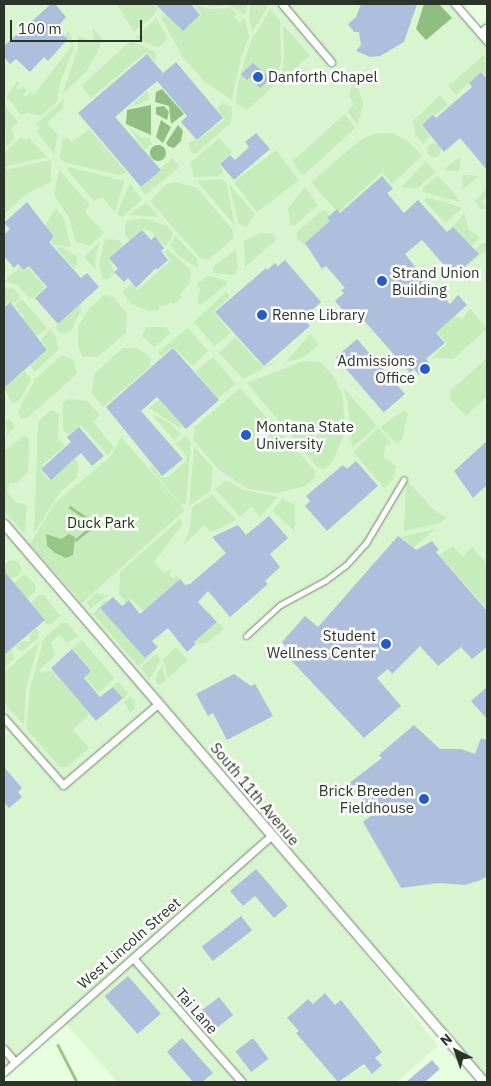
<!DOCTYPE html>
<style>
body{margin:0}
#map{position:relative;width:491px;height:1086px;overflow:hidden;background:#e7fedf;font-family:"IBM Plex Sans",sans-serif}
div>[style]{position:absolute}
.built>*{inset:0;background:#d8f5cf}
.green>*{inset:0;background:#c7ecbc;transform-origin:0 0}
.round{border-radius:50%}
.forest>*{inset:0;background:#90be81}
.water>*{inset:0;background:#98c689}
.stream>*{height:2.5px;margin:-1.25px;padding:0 1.25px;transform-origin:1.25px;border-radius:1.25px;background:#98c689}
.building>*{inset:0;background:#aebfde;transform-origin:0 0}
.roads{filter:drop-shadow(0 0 1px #71866b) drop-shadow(0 0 1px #71866b)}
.pedestrian>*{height:5px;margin:-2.5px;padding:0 2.5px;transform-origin:2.5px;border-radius:2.5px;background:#fff}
.minor>*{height:7px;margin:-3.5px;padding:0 3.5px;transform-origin:3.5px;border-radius:3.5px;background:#fff}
.tertiary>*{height:9px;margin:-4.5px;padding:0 4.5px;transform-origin:4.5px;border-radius:4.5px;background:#fff}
.dots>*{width:14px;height:14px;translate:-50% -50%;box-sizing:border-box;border:2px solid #fff;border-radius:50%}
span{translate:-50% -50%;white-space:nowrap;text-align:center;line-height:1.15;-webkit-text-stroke:5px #fff;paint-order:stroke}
.poi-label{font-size:15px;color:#2b3428}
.left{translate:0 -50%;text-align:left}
.right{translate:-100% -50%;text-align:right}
.park-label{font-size:15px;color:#16350a}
.street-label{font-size:15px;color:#2b3428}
.frame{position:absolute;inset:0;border:5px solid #2b3428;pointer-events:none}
.north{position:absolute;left:431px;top:1026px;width:50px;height:50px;-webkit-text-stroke:4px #fff;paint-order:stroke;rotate:319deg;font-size:14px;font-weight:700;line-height:20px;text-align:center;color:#2b3428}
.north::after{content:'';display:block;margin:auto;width:18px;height:22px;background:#2b3428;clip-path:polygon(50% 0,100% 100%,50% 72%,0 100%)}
.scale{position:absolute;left:10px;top:20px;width:132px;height:22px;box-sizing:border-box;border:2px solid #2b3428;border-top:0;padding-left:6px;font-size:15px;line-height:18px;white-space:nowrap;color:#2b3428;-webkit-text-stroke:4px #fff;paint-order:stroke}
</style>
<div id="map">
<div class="built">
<div style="clip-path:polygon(4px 4px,460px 4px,487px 35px,487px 1082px,281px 847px,438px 1046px,396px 1082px,117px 1082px,63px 1020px,4px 1072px)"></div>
</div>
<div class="green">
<div style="clip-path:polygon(117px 4px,153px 4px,157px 8px,155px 14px,134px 32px)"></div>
<div style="clip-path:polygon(193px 4px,208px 9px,230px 8px,237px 14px,234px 17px,239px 22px,245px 19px,249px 37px,241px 57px,232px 100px,205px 82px,183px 58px,162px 19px,163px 14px,169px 16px,182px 31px,202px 14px)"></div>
<div style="clip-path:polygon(207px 4px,248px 4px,245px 15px,229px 5px,210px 7px)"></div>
<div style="clip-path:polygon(251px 4px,265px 4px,268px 7px,252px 32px,249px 18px)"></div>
<div style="clip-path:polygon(270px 9px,280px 20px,281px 61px,275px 85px,247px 110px,236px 103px,238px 82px,251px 41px)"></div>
<div style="clip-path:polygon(156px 18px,168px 38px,159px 48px,135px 38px)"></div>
<div style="clip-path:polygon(283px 25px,310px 55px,282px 80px,284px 60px)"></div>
<div style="clip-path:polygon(93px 28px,102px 39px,100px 47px,86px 72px,62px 95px,78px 49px,78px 36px,93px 41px)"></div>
<div style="clip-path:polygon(69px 30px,74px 48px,60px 82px,57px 102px,41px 116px,27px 113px,21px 115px,7px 97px,17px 81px,20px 84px,16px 88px,18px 90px,23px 86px,27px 90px,23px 95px,25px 97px,30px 92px,34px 95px,72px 45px,65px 35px)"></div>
<div style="clip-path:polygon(134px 42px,155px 52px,156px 62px,146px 52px,91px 98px,83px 88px,83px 84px,128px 43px)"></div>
<div style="clip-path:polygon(484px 55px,487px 77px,482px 71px,456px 95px,448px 86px)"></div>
<div style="clip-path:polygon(356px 80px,363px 104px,357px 126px,348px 111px,354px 104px,349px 97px,352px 81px)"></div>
<div style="clip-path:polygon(147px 91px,150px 100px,129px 107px)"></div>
<div style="clip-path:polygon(440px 95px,448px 105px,421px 125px,430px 137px,423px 144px,415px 134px,413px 121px)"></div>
<div style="clip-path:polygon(64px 99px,63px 108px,47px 123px,58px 135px,54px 154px,36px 131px,40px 128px,36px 124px)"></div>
<div style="clip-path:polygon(223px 103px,232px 107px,231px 123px,195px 154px,192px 153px,188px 144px,194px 139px,197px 141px,225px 119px,217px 109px)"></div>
<div style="clip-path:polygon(4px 105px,18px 122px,12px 128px,14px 139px,6px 147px)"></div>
<div style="clip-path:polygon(345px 114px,355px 128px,305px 174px,301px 174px,293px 161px)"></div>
<div style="clip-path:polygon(128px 127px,141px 137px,150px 138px,152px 144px,145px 150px)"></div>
<div style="clip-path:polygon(89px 129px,127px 173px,119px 175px,63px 162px,60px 158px,63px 138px,67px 137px,72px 142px)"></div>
<div style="clip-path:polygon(392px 133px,408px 141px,422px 156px,392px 184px,382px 172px,338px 213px,311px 182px,360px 140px,374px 134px)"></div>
<div style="clip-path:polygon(21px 137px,25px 140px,29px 138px,47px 157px,4px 167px,4px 153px)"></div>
<div style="clip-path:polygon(219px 138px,232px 152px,219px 164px,224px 171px,219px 176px,194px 177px,190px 163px)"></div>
<div class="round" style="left:427px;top:143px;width:14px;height:14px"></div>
<div style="left:276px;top:150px;width:38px;height:53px;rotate:53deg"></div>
<div style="clip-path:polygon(461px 157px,459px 171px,446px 171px,445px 168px)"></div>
<div style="clip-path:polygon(172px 158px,179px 165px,177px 169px,145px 195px,140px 189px)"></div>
<div style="clip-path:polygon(51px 160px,51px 182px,28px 193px,4px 214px,4px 170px)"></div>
<div style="clip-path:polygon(426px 161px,436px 172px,416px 189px,401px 187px)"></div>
<div style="clip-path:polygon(69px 167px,124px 181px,115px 212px,102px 197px,94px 201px,67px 170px)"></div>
<div style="clip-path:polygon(59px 170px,90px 205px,85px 212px,104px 233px,89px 246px,76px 242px,69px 218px,54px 195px)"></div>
<div style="clip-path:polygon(438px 175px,460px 201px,460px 202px,423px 192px,423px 188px)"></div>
<div style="clip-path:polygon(463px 175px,464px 175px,479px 176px,462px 190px)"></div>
<div style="clip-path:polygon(221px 179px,226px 182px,235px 226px,197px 181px)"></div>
<div style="clip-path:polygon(176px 182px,197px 188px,232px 229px,234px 238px,208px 260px,200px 258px,150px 201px,166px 184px)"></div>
<div style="clip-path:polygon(130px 183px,142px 200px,122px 217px,117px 214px)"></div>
<div style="clip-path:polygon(228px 183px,255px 214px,246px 227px,239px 224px)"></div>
<div style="clip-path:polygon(305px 187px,318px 205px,295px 225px,290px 225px,288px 208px)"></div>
<div style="clip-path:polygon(487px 189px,487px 197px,482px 202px,487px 208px,481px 210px,475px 201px)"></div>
<div style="clip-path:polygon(427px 197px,460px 207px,461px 209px,445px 223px,424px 200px)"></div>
<div style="clip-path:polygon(145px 203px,147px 203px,160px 217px,129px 215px)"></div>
<div style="clip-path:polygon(56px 208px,64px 219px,71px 247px,54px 245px,51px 241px,55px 238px,45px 226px)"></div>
<div style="clip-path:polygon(324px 209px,330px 215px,327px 218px,330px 222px,305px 246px,297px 238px,297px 232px)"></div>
<div style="clip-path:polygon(464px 213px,469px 230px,480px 237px,472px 246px,453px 227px)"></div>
<div style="clip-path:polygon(143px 218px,168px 226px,173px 232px,171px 240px,165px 246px,150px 231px,142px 229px,129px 240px,125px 235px,126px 221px)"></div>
<div style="clip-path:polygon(259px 233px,273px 234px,276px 240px,245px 267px,244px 241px)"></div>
<div style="clip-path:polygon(175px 235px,197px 259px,198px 268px,179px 256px,170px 246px)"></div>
<div style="clip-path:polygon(105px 239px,119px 240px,123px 245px,108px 258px,115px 273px,107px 280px,103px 278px,99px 264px)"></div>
<div style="clip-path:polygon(99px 242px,95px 259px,96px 270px,84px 257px)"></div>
<div style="clip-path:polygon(482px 243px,486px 243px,487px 249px,464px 270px,479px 254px,475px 249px)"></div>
<div style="clip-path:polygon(55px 247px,63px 248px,77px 256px,77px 265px,74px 268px)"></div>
<div style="clip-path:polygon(167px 249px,191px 270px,189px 284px,180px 294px,182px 297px,173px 305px,171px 303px,159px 307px,159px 310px,147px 311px,130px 303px,122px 292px,131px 284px,137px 290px,171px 260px,164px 252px)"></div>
<div style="clip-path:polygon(236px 249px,238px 269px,234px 275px,213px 273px,213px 267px)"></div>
<div style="clip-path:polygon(20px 267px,24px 271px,29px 268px,45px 287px,34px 297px,29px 298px,17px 285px,4px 281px)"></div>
<div style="clip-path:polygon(208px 276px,225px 280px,227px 284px,201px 305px,197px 302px,200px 290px,197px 284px)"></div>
<div style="clip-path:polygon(4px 287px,14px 289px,21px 297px,13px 304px,9px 301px,4px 306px)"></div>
<div style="clip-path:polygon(226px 292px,230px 296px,213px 312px,231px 333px,214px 346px,194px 322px)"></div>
<div style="clip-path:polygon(104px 295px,113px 297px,127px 313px,126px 333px,99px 356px,83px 357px,78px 347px,78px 327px,88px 310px)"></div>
<div style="clip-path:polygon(22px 299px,47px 328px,37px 336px,27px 325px,17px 324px,24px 317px,14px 305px)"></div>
<div style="clip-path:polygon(80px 305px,81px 310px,72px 330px,65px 334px,60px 333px,55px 327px)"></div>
<div style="clip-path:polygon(470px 308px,487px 329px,453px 359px,431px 358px,447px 344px,437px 332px,456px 316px,463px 319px)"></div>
<div style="clip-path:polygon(146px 327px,166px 327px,171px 333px,154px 347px,142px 336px)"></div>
<div style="clip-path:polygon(188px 328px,208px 351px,193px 366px,173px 347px,162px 356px,158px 352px)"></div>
<div style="clip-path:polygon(50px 329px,56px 336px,58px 350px,35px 372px,30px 366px,48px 350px,41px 340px)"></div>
<div style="clip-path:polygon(310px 334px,319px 344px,304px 357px,286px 362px)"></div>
<div style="clip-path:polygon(235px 337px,263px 367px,283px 358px,243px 379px,219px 353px)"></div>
<div style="clip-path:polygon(123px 348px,136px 348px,145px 353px,152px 360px,149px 363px,151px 366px,103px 407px,92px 393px,94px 374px)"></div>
<div style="clip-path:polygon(62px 355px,74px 360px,77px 374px,27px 418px,20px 418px,18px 411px,35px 379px)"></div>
<div style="left:213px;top:357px;width:35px;height:23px;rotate:50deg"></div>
<div style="clip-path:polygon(487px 358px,487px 397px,466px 416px,450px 399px,451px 390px)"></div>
<div style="clip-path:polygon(303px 361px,321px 362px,336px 380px,343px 397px,345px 433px,333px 461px,325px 469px,318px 468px,247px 383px)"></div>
<div style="clip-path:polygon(25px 371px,31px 379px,19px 401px,12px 403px,4px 388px)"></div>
<div style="clip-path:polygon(343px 387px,377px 426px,352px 448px,348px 403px)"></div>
<div style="clip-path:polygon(240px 388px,315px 471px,315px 478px,305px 486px,277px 493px,248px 489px,219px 470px,193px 440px,195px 427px)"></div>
<div style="clip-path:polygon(68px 399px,87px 401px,100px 415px,93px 422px,114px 447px,108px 456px,81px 425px,68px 435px,63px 430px,63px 402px)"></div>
<div style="clip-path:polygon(159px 400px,183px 426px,180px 428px,149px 408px)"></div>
<div style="clip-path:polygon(51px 410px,59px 414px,58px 438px,65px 446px,44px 463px,40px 470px,49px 481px,75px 459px,78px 463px,77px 478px,61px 491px,34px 533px,38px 422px)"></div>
<div style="clip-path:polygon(403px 411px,408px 412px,402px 439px,396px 444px,380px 427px)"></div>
<div style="clip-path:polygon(155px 415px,168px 422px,181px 434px,174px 440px,153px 416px)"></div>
<div style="clip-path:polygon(9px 419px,15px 426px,4px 439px,8px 430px,4px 423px)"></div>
<div style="clip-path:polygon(378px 428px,391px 443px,385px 446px,384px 457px,396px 466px,393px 480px,384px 488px,353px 452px)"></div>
<div style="clip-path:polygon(25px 435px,29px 440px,28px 472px,16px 484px,10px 482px,7px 491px,15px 502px,27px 505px,25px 534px,4px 511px,4px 451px)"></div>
<div style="clip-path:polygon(185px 436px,191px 442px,186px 504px,181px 504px,150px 468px,152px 466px,162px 478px,168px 477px,187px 460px,187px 456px,176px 444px)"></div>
<div style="clip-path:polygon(121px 437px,185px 510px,82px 603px,30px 544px,54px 504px,111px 456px)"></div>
<div style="clip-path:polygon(194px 446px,213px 468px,211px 491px,189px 506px)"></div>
<div style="clip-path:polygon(226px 480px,244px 490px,278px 497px,260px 517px,251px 507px,240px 517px,215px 489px)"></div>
<div style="clip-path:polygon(406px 480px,435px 511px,447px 517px,440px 523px,404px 531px)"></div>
<div style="clip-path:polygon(212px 495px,237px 520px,211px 532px,204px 525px,183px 545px,190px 529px,192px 507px)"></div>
<div style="clip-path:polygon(282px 498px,295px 505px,295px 532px,273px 511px)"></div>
<div style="clip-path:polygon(181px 518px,182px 525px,154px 562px,164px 573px,171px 569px,170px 577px,174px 578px,176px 575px,180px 579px,143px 611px,134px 602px,129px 599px,126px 602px,119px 594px,120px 572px)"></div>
<div style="clip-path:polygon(435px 529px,413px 548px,400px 537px)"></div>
<div style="clip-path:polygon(453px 546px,462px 557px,472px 547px,487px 564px,487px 609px,439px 555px)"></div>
<div class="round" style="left:3px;top:560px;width:18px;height:18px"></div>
<div style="clip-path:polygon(25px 574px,36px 586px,35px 592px,27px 599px,13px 584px)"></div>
<div style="clip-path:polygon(96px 593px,108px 595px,90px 609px,87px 602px)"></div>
<div style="clip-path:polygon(39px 595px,44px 595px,60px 616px,52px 624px,46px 624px,31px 603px)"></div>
<div style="clip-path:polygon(105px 600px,107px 602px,100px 608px,145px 658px,155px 651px,139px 667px,93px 614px)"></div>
<div style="clip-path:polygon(218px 622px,224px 629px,207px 643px,198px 644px,195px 641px)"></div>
<div style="clip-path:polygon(61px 623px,67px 623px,79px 636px,67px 643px,59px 635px,51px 643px,56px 655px,39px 670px,42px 673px,52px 670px,90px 714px,73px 730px,89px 748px,67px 767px,60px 767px,26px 729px,30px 689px,44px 638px)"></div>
<div style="clip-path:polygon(37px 628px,39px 637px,23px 651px,18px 650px,15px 647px,22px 641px,30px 641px,30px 634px)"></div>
<div style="clip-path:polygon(82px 640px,114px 678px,99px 693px,85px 677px,92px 671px,72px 648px)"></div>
<div style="clip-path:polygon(39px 642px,26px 688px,24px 725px,4px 703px,4px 672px)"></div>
<div style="clip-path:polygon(176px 647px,188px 660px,168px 678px,163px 660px)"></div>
<div style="clip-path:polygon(11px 649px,14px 659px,4px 668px,4px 656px)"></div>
<div style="clip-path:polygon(156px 653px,161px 660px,149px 680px,141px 668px)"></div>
<div style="clip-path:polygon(162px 664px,166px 680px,159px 686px,155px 680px)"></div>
<div style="clip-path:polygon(119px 682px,128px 693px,124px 699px,113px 686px)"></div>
<div style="clip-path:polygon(130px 696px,135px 701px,135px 708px,130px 713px,124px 701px)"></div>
</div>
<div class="forest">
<div style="clip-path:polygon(424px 4px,439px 4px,452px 18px,426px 40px,416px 29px)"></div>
<div style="clip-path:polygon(162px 89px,184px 114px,171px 124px,169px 106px,155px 102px,156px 92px)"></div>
<div style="clip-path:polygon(151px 105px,151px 135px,126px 124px,127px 110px)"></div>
<div style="clip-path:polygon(164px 106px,169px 112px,167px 120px,156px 114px,156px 107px)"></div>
<div style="clip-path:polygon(161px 120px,171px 127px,163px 143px,156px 137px)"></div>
<div style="clip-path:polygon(178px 125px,183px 131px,181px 141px,174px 148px,168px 146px,166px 143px)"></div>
<div class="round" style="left:150px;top:145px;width:16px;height:16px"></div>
</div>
<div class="water">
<div style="clip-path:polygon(46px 534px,61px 539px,69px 534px,75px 537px,73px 555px,66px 558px,55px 553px,47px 546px)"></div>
</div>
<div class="stream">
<div style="left:70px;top:507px;width:27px;rotate:34deg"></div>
<div style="left:92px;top:522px;width:6px;rotate:99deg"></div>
<div style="left:91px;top:528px;width:19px;rotate:141deg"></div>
<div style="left:58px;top:1045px;width:42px;rotate:62.8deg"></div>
</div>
<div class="building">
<div style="clip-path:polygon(51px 4px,55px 4px,66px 17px,56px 29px,68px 39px,48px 61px,44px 57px,30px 72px,16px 59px,10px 64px,4px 57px,4px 46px)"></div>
<div style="clip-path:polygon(155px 4px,191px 4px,200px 15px,183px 31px)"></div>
<div style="clip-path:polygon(361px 4px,417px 4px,404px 42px,380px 56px,370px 57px,356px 51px,361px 45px,359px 32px,354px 32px,348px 24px,356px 17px)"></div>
<div style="clip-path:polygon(147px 54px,163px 73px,176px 62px,223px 118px,197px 140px,181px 122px,187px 116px,157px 81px,115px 117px,161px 170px,141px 187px,78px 113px)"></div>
<div style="clip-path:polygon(253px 63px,271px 79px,260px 88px,250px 77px,247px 80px,241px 74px)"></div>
<div style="clip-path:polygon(481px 72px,487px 79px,487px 170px,460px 138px,444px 152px,422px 125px,433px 115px,436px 118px,472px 87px,469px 83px)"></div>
<div style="clip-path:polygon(256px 133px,270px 149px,234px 180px,220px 164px,230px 155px,235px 160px,249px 147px,245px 142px)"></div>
<div style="clip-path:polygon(382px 176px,393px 189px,387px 193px,404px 213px,418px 200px,447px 232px,453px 227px,479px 254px,461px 270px,458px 264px,450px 272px,422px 240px,405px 254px,440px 298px,443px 296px,450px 304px,458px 295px,467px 305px,436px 333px,445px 343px,426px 359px,431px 365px,419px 375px,414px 369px,410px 373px,360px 316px,353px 322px,335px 301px,344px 293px,341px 290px,345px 288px,326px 266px,322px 269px,305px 243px,330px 221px,327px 218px,337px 209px,340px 213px)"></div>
<div style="clip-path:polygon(27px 202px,54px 237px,49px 242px,81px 278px,87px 273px,99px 287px,58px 324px,35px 298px,47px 287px,29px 266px,24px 270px,18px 264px,14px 268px,4px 256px,4px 235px,10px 229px,4px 223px)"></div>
<div style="clip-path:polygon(142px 230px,151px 240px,155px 236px,164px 248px,161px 251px,168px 260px,157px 270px,156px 268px,136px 288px,128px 278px,124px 282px,114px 272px,118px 269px,109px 258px)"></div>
<div style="clip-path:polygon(285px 260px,321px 302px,303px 318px,310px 326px,264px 366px,215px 312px,266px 268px,267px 270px,275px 263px,278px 266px)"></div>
<div style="clip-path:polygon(10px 302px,47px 350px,4px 388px,4px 308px)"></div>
<div style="left:357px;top:339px;width:73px;height:28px;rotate:49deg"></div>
<div style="clip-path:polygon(173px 348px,219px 400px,186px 429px,157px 397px,141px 411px,183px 459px,162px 476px,106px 407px)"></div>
<div style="clip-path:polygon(79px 427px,104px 456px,92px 466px,81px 453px,51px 480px,41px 469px,71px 442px,67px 437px)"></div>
<div style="clip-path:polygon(487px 441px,487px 485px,473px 498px,454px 471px)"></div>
<div style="clip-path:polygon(356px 461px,378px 486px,327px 531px,305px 506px,310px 501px,306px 496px,343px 465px,347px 469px)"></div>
<div style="clip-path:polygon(269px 516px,288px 538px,270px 554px,280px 567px,265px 581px,268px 584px,230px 617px,208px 591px,198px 602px,217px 622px,194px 642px,196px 644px,187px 652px,168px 628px,152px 641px,158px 647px,145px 658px,100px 608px,113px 597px,122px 606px,129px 600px,140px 614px,180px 579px,185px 585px,190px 584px,226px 553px,212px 537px,238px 525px,246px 535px)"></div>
<div style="clip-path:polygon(398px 536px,416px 550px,432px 541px,439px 550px,436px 552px,487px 611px,487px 647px,472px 659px,461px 647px,438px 666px,420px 646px,392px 674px,388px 669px,377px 678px,401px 706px,364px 738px,289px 658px,293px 655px,282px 642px,305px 616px,318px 627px)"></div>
<div style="clip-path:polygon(4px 571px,45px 620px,4px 655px)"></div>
<div style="clip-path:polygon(72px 649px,91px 671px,84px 678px,100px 697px,113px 687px,123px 698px,96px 721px,51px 668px)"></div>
<div style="clip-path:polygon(234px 674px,251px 686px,255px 684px,273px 716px,227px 740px,213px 713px,208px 716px,196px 694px)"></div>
<div style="clip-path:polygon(487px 687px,487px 719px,471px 701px)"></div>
<div style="clip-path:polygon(414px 725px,440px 749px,461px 749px,475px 754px,481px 738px,487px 740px,487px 876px,481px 880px,465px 885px,439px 883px,401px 888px,363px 822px,373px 814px,348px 784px,382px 758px,379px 755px)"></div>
<div style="clip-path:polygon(4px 767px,22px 788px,18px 792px,22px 797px,9px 808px,4px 802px)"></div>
<div style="clip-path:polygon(256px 869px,288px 906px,274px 918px,255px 896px,243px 906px,230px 891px)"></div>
<div style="left:241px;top:916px;width:18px;height:50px;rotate:52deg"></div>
<div style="left:128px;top:976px;width:50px;height:31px;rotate:49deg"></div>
<div style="clip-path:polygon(325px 993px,335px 1005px,341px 1000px,382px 1052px,375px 1058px,382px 1065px,372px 1074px,364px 1064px,338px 1082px,296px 1033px,299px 1031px,287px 1018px,308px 999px,313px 1004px)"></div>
<div style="left:219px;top:997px;width:23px;height:22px;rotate:52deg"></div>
<div style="clip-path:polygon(182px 1038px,213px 1073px,202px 1082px,193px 1082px,167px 1052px)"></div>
<div style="left:253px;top:1038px;width:26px;height:22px;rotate:53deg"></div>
<div style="clip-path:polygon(432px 1060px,440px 1069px,425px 1082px,406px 1082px)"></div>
</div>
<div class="roads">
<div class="pedestrian">
<div style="left:246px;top:636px;width:46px;rotate:-42.4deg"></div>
<div style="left:280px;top:605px;width:52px;rotate:-28.5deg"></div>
<div style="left:326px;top:580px;width:25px;rotate:-37deg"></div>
<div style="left:346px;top:565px;width:30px;rotate:-48deg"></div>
<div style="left:366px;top:543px;width:74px;rotate:-59.3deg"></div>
</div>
<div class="minor">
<div style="left:282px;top:4px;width:76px;rotate:49.8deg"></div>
<div style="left:455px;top:4px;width:49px;rotate:49.1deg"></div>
<div style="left:480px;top:33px;width:9px;rotate:-41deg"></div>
<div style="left:4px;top:718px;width:89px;rotate:48.6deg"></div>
<div style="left:63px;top:785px;width:126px;rotate:-40.5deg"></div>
<div style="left:133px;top:958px;width:165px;rotate:48.7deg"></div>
<div style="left:4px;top:1049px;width:17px;rotate:50deg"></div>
<div style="left:4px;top:1072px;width:358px;rotate:-41.5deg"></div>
</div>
<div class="tertiary">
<div style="left:4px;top:524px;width:736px;rotate:49.3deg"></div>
</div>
</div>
<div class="dots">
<div style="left:258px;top:77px;background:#255cc9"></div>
<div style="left:382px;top:281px;background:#255cc9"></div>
<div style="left:262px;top:315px;background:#255cc9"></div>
<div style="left:425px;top:369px;background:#255cc9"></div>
<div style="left:246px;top:435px;background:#255cc9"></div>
<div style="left:386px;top:644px;background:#255cc9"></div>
<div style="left:424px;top:799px;background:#255cc9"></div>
</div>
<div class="poi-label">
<span class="left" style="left:268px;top:77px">Danforth Chapel</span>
<span class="left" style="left:392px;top:281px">Strand Union<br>Building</span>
<span class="left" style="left:272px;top:315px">Renne Library</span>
<span class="right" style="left:415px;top:369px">Admissions<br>Office</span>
<span class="left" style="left:256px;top:435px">Montana State<br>University</span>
<span class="right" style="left:376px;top:644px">Student<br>Wellness Center</span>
<span class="right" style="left:414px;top:799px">Brick Breeden<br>Fieldhouse</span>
</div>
<div class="park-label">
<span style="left:101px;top:523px">Duck Park</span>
</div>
<div class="street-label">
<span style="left:255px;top:794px;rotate:50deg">South 11th Avenue</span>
<span style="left:129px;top:943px;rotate:-41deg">West Lincoln Street</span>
<span style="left:197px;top:1011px;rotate:49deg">Tai Lane</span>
</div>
<div class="frame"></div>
<div class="north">N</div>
<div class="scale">100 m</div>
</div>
